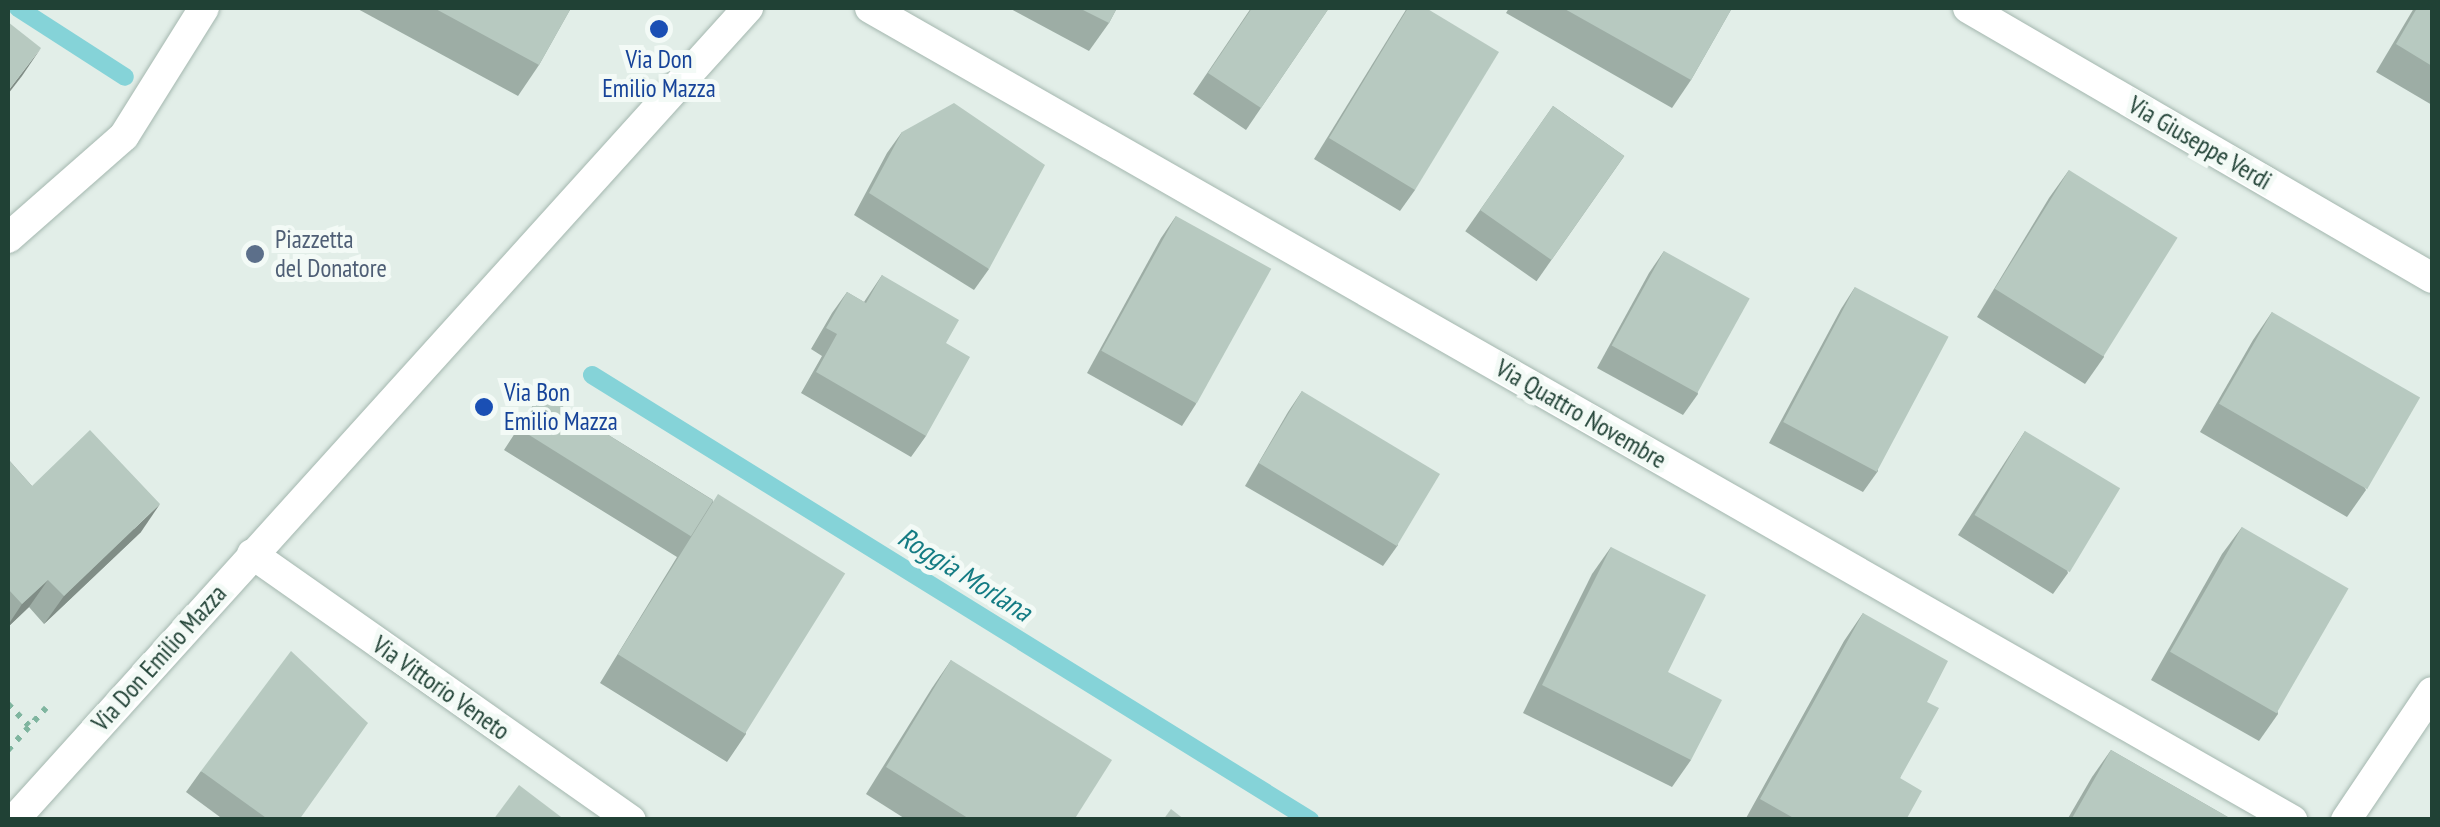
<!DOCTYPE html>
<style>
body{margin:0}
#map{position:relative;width:2440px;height:827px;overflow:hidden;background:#e2eee8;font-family:"PT Sans Narrow",sans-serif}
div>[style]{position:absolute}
.stream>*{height:18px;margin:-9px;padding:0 9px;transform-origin:9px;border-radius:9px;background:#85d3d8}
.path>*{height:6px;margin-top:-3px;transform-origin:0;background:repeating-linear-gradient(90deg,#7fb59f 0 5px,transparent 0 13px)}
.roads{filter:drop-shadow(0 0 2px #a4b7af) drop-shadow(0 0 2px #a4b7af)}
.minor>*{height:30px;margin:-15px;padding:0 15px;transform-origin:15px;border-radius:15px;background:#fff}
.wall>*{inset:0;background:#9dada5;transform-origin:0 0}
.shaded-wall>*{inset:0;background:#808d86}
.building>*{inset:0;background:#b7c9c0;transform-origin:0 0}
.dots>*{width:28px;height:28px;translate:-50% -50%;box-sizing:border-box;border:5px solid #f3faf6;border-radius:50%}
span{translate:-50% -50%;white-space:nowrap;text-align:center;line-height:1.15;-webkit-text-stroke:10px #f3faf6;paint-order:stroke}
.transit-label{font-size:25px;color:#164399}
.left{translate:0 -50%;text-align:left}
.street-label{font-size:25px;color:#204135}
.service-label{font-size:25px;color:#4e5e75}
.water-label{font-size:28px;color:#147b83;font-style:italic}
.frame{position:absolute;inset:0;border:10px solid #204135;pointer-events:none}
</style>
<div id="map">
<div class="stream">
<div style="left:18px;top:8px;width:127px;rotate:32.8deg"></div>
<div style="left:592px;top:375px;width:845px;rotate:31.79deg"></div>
</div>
<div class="path">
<div style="left:8px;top:704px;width:30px;rotate:46deg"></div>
<div style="left:8px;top:750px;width:57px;rotate:-47.9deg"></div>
</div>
<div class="roads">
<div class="minor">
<div style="left:870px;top:8px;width:1638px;rotate:29.73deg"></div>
<div style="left:1968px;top:8px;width:537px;rotate:30.19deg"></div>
<div style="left:8px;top:238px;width:154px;rotate:-41.3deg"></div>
<div style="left:124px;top:136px;width:151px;rotate:-58deg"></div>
<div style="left:252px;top:554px;width:463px;rotate:35.1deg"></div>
<div style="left:14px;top:820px;width:1095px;rotate:-47.89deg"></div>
<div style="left:2346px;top:820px;width:154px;rotate:-56.1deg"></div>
</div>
</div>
<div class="wall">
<div style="clip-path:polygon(356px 8px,571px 8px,539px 65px,518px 96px)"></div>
<div style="clip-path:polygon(1009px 8px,1117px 8px,1109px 23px,1089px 51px)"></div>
<div style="clip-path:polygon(1251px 8px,1329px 8px,1246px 130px,1193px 94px)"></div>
<div style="clip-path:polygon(1407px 8px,1415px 190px,1400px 211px,1314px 159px)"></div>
<div style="clip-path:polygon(1509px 8px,1732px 8px,1691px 80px,1672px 108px,1506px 13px)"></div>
<div style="clip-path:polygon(2414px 8px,2432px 8px,2432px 105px,2376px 72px)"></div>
<div style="left:1553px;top:106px;width:87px;height:153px;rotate:35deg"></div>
<div style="clip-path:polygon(902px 132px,989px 269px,974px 290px,854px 215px,887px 153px)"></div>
<div style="clip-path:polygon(2069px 170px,2104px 357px,2085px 384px,1977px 317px,2049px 198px)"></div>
<div style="clip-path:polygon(1176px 216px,1196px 404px,1182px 426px,1087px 373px,1161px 238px)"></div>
<div style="clip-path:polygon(1664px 251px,1698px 394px,1683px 415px,1597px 368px,1649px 273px)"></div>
<div style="clip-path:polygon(882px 275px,946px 343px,926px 436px,911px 457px,801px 393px,822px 356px,811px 349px,832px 313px,847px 292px,864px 302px)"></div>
<div style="clip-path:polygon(1855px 287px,1878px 471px,1863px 492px,1769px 443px,1841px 309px)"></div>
<div style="clip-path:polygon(2272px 312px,2366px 490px,2347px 517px,2200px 432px,2253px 340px)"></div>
<div style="clip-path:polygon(1302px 391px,1398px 545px,1383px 566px,1245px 486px,1288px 412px)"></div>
<div style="clip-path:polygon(541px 393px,713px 500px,746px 734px,727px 762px,600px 683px,677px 557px,504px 450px)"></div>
<div style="clip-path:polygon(2025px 431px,2068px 573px,2053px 594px,1958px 535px)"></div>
<div style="clip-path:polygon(8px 459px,32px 486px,141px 532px,44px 624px,29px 607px,8px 627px)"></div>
<div style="clip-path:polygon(2242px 527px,2278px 714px,2259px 741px,2151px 680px,2222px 554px)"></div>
<div style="clip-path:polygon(1611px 547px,1691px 760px,1672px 787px,1523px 713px,1592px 574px)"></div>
<div style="clip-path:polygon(1863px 613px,1927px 702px,1900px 778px,1906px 820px,1745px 820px,1844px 641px)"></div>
<div style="clip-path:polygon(951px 660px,1074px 820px,907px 820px,866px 794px,932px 688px)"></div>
<div style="clip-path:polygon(2111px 750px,2233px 820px,2067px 820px,2092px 777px)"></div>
<div style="clip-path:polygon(201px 771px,299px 820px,224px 820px,186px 792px)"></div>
</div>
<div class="shaded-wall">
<div style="clip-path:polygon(41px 48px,22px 76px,8px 94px,8px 91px)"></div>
<div style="clip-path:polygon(160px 504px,141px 532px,44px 624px,64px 596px)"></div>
<div style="clip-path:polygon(48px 580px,29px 607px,8px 627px,8px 625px,22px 604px)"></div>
</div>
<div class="building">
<div style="clip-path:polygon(434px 8px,571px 8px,539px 65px)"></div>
<div style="clip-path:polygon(1079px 8px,1117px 8px,1109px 23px)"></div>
<div style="clip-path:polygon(1252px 8px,1329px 8px,1261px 108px,1208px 73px)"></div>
<div style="clip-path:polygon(1408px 8px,1426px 8px,1499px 52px,1415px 190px,1329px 138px)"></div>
<div style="clip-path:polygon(1563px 8px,1732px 8px,1691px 80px)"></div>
<div style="clip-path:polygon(2417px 8px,2432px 8px,2432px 66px,2396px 44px)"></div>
<div style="clip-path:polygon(8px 22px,41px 48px,8px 91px)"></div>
<div style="clip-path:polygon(954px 103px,1045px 165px,989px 269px,869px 193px,902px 132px)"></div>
<div style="left:1553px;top:106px;width:87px;height:127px;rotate:35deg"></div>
<div style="left:2069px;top:170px;width:128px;height:140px;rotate:32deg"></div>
<div style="left:1176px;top:216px;width:109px;height:154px;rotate:29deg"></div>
<div style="left:1664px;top:251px;width:98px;height:108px;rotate:29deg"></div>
<div style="clip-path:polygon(882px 275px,959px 320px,946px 343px,970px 357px,926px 436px,816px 372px,837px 334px,826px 328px,847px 292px,866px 303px)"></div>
<div style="left:1855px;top:287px;width:106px;height:153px;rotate:28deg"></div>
<div style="left:2272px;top:312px;width:171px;height:106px;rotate:30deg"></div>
<div style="left:1302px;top:391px;width:161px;height:84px;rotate:31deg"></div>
<div style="left:541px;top:393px;width:203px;height:42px;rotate:32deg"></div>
<div style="clip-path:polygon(90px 430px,160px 504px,64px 596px,48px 580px,22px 604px,8px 589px,8px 459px,32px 486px)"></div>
<div style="left:2025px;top:431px;width:111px;height:98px;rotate:31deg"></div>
<div style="left:718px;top:494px;width:150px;height:189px;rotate:32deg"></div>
<div style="left:2242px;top:527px;width:123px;height:144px;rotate:30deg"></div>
<div style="clip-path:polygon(1611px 547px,1706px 595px,1668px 672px,1722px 700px,1691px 760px,1542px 685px)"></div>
<div style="clip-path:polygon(1863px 613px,1948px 661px,1927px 702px,1939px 708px,1900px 778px,1922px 791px,1906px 820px,1797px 820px,1760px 799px)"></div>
<div style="clip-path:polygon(291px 651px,368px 723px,299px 820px,269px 820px,201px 771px)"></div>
<div style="clip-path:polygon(951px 660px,1112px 760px,1074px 820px,971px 820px,886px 767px)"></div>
<div style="clip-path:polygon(2111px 750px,2233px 820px,2071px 820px)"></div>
<div style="clip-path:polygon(519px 785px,565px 820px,493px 820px)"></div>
<div style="clip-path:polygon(1171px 809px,1185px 820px,1163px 820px)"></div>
</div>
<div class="dots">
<div style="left:659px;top:29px;background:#1a4fb4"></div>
<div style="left:255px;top:254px;background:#5c6f8a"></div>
<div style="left:484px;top:407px;background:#1a4fb4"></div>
</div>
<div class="transit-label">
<span style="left:659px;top:74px">Via Don<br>Emilio Mazza</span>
<span class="left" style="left:504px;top:407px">Via Bon<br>Emilio Mazza</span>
</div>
<div class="street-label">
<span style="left:2200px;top:143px;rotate:30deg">Via Giuseppe Verdi</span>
<span style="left:1581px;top:414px;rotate:30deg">Via Quattro Novembre</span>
<span style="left:159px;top:658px;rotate:-48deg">Via Don Emilio Mazza</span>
<span style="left:441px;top:688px;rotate:35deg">Via Vittorio Veneto</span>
</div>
<div class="service-label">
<span class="left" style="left:275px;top:254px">Piazzetta<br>del Donatore</span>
</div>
<div class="water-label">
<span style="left:965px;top:574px;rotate:32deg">Roggia Morlana</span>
</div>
<div class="frame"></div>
</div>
